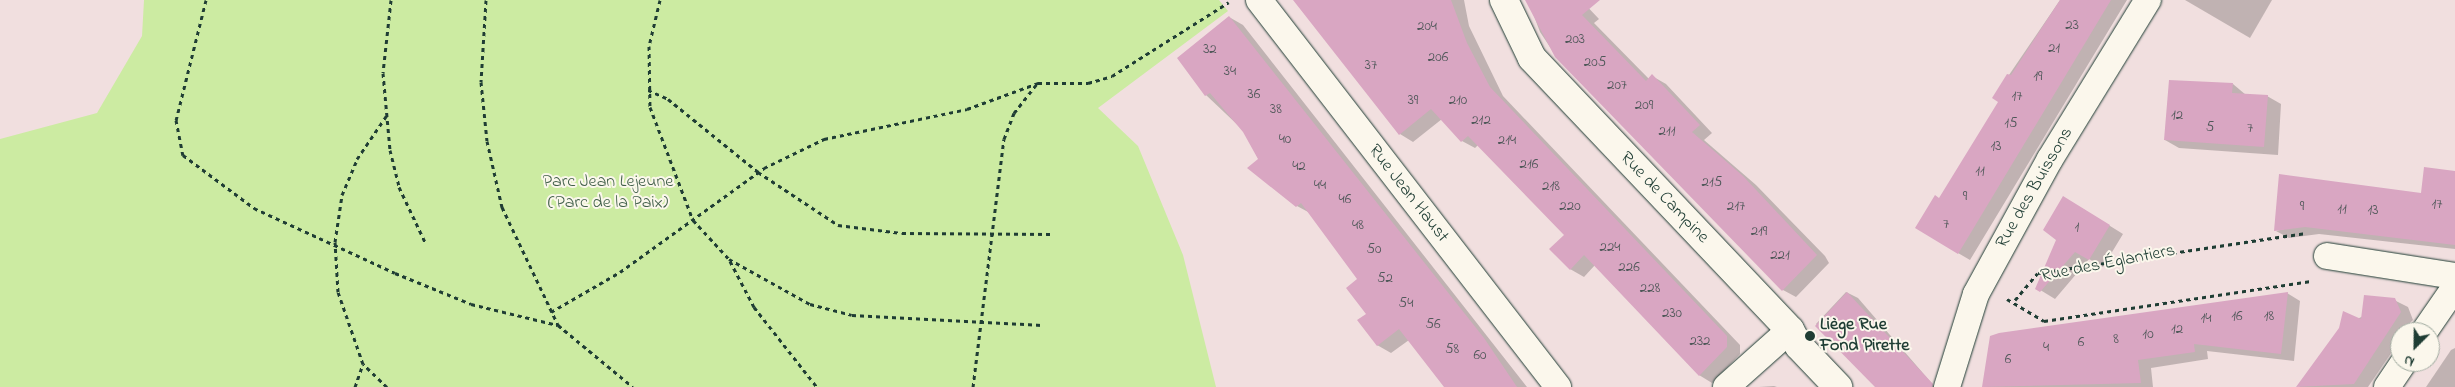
<!DOCTYPE html>
<meta charset="utf-8">
<style>
body{margin:0}
#map{position:relative;width:2455px;height:387px;overflow:hidden;background:#f1dfdf;font-family:"Indie Flower",sans-serif}
div>[style]{position:absolute}
.green>*{inset:0;background:#cceba2}
.shadow>*{inset:0;background:#0003}
.building>*{inset:0;background:#d9a6c2}
.path>*{height:3px;margin-top:-1.5px;transform-origin:0;background:repeating-linear-gradient(90deg,#1f3d34 0 4px,transparent 0 8px)}
.roads{filter:drop-shadow(0 0 1px #1f3d34) drop-shadow(0 0 1px #1f3d34)}
.minor>*{height:26px;margin:-13px;padding:0 13px;transform-origin:13px;border-radius:13px;background:#fbf7ec}
.tertiary>*{height:28px;margin:-14px;padding:0 14px;transform-origin:14px;border-radius:14px;background:#fbf7ec}
.dots>*{width:14px;height:14px;translate:-50% -50%;box-sizing:border-box;border:2px solid #fbf7ec;border-radius:50%}
span{translate:-50% -50%;white-space:nowrap;text-align:center;line-height:1.15;-webkit-text-stroke:4px #fbf7ec;paint-order:stroke}
.number-label{font-size:15px;color:#4e5758}
.number-label span{-webkit-text-stroke-width:0}
.park-label{font-size:18px;color:#42604a}
.street-label{font-size:18px;color:#1f3d34}
.poi-label{font-size:18px;color:#1f3d34;font-weight:700}
.left{translate:0 -50%;text-align:left}
.north{position:absolute;left:2390px;top:322px;width:50px;height:50px;box-sizing:border-box;background:#fbf7ec;border:1px solid #a3ada2;border-radius:50%;rotate:203deg;font-size:14px;font-weight:700;line-height:20px;text-align:center;color:#1f3d34}
.north::after{content:'';display:block;margin:auto;width:18px;height:22px;background:#1f3d34;clip-path:polygon(50% 0,100% 100%,50% 72%,0 100%)}
</style>
<div id="map">
<div class="green">
<div style="clip-path:polygon(144px 0,1219px 0,1228px 11px,1098px 108px,1138px 146px,1183px 255px,1216px 387px,0 387px,0 139px,97px 113px,142px 36px)"></div>
</div>
<div class="shadow">
<div style="clip-path:polygon(1296px 0,1464px 0,1469px 26px,1503px 96px,1740px 345px,1740px 354px,1712px 383px,1699px 375px,1595px 265px,1584px 277px,1570px 269px,1566px 236px,1478px 145px,1475px 148px,1462px 141px,1442px 119px,1413px 142px,1400px 134px)"></div>
<div style="clip-path:polygon(1528px 0,1581px 0,1599px 19px,1594px 23px,1649px 79px,1652px 76px,1666px 84px,1712px 133px,1704px 140px,1756px 185px,1825px 256px,1829px 263px,1796px 297px,1783px 290px,1556px 56px,1540px 32px)"></div>
<div style="clip-path:polygon(2060px 0,2127px 0,1970px 260px,1958px 253px,1940px 199px,2000px 102px,1994px 97px)"></div>
<div style="clip-path:polygon(2185px 0,2272px 0,2250px 38px)"></div>
<div style="clip-path:polygon(1229px 17px,1243px 25px,1527px 387px,1446px 387px,1409px 340px,1391px 353px,1377px 345px,1359px 279px,1310px 213px,1297px 206px,1259px 160px,1244px 131px,1206px 95px,1178px 58px)"></div>
<div style="clip-path:polygon(2233px 84px,2246px 95px,2267px 96px,2281px 104px,2278px 155px,2179px 148px,2165px 140px)"></div>
<div style="clip-path:polygon(2455px 172px,2455px 249px,2319px 234px,2289px 238px,2276px 231px,2422px 195px)"></div>
<div style="clip-path:polygon(2078px 206px,2123px 234px,2103px 267px,2089px 259px,2055px 299px,2037px 288px)"></div>
<div style="clip-path:polygon(1846px 292px,1858px 298px,1935px 387px,1877px 387px,1816px 324px)"></div>
<div style="clip-path:polygon(2287px 293px,2300px 301px,2294px 361px,2207px 351px,2208px 359px,2151px 368px,2153px 387px,1984px 387px,1991px 337px)"></div>
<div style="clip-path:polygon(2394px 300px,2408px 307px,2413px 320px,2400px 332px,2400px 340px,2368px 387px,2299px 387px,2340px 328px)"></div>
<div style="clip-path:polygon(2455px 348px,2455px 387px,2426px 387px,2451px 350px)"></div>
<div style="clip-path:polygon(1774px 386px,1777px 387px,1759px 387px)"></div>
</div>
<div class="building">
<div style="clip-path:polygon(1293px 0,1451px 0,1467px 43px,1490px 87px,1727px 336px,1727px 347px,1699px 376px,1584px 255px,1570px 270px,1549px 249px,1564px 235px,1468px 136px,1461px 142px,1431px 109px,1399px 135px)"></div>
<div style="clip-path:polygon(1525px 0,1600px 0,1582px 15px,1646px 81px,1652px 74px,1700px 125px,1692px 132px,1743px 176px,1817px 255px,1782px 291px,1555px 57px)"></div>
<div style="clip-path:polygon(2060px 0,2111px 0,1958px 254px,1915px 228px,1935px 195px,1939px 198px,1998px 102px,1992px 98px,2007px 74px,2011px 75px)"></div>
<div style="clip-path:polygon(1229px 16px,1484px 338px,1517px 387px,1444px 387px,1399px 329px,1377px 346px,1357px 320px,1366px 314px,1346px 288px,1357px 279px,1301px 203px,1296px 207px,1247px 168px,1258px 159px,1243px 132px,1210px 93px,1205px 96px,1177px 58px)"></div>
<div style="clip-path:polygon(2169px 80px,2233px 83px,2232px 93px,2268px 95px,2264px 147px,2164px 140px)"></div>
<div style="clip-path:polygon(2424px 167px,2455px 171px,2455px 245px,2305px 227px,2274px 231px,2279px 174px,2421px 193px)"></div>
<div style="clip-path:polygon(2063px 196px,2110px 225px,2089px 260px,2075px 252px,2040px 292px,2035px 289px,2056px 240px,2043px 230px)"></div>
<div style="clip-path:polygon(1847px 292px,1933px 384px,1932px 387px,1875px 387px,1815px 326px)"></div>
<div style="clip-path:polygon(2288px 292px,2281px 354px,2194px 344px,2195px 352px,2138px 360px,2141px 383px,1982px 387px,1990px 336px,1999px 333px)"></div>
<div style="clip-path:polygon(2364px 295px,2395px 298px,2401px 312px,2354px 384px,2296px 387px,2339px 328px,2343px 311px,2361px 319px)"></div>
</div>
<div class="path">
<div style="left:206px;top:0;width:124px;rotate:104deg"></div>
<div style="left:176px;top:120px;width:36px;rotate:79deg"></div>
<div style="left:183px;top:155px;width:89px;rotate:36.7deg"></div>
<div style="left:254px;top:208px;width:155px;rotate:24.7deg"></div>
<div style="left:395px;top:273px;width:82px;rotate:22.2deg"></div>
<div style="left:471px;top:304px;width:89px;rotate:13.6deg"></div>
<div style="left:391px;top:0;width:73px;rotate:96.3deg"></div>
<div style="left:383px;top:73px;width:77px;rotate:84.8deg"></div>
<div style="left:390px;top:150px;width:38px;rotate:76deg"></div>
<div style="left:399px;top:187px;width:63px;rotate:64.7deg"></div>
<div style="left:486px;top:0;width:82px;rotate:93.5deg"></div>
<div style="left:481px;top:82px;width:59px;rotate:84.2deg"></div>
<div style="left:487px;top:141px;width:68px;rotate:77.2deg"></div>
<div style="left:502px;top:207px;width:131px;rotate:64.6deg"></div>
<div style="left:558px;top:325px;width:97px;rotate:39.6deg"></div>
<div style="left:660px;top:0;width:47px;rotate:103.4deg"></div>
<div style="left:649px;top:46px;width:61px;rotate:89.1deg"></div>
<div style="left:650px;top:107px;width:121px;rotate:69.2deg"></div>
<div style="left:693px;top:220px;width:53px;rotate:47.3deg"></div>
<div style="left:729px;top:259px;width:93px;rotate:29.1deg"></div>
<div style="left:810px;top:304px;width:43px;rotate:14.7deg"></div>
<div style="left:852px;top:315px;width:190px;rotate:3deg"></div>
<div style="left:648px;top:90px;width:22px;rotate:24deg"></div>
<div style="left:668px;top:99px;width:116px;rotate:39deg"></div>
<div style="left:758px;top:172px;width:96px;rotate:33.5deg"></div>
<div style="left:838px;top:225px;width:64px;rotate:7.1deg"></div>
<div style="left:902px;top:233px;width:149px;rotate:0.4deg"></div>
<div style="left:730px;top:261px;width:52px;rotate:62.4deg"></div>
<div style="left:754px;top:307px;width:102px;rotate:51.8deg"></div>
<div style="left:2007px;top:299px;width:43px;rotate:30.7deg"></div>
<div style="left:2044px;top:321px;width:270px;rotate:-8.5deg"></div>
<div style="left:2015px;top:300px;width:35px;rotate:-50deg"></div>
<div style="left:2038px;top:273px;width:271px;rotate:-8.5deg"></div>
<div style="left:551px;top:312px;width:80px;rotate:-30.1deg"></div>
<div style="left:620px;top:272px;width:178px;rotate:-35.8deg"></div>
<div style="left:764px;top:168px;width:67px;rotate:-25.8deg"></div>
<div style="left:824px;top:139px;width:146px;rotate:-11.8deg"></div>
<div style="left:967px;top:109px;width:76px;rotate:-20.1deg"></div>
<div style="left:1038px;top:83px;width:50px"></div>
<div style="left:1088px;top:83px;width:25px;rotate:-16deg"></div>
<div style="left:1112px;top:76px;width:138px;rotate:-32.3deg"></div>
<div style="left:355px;top:387px;width:24px;rotate:-71deg"></div>
<div style="left:387px;top:387px;width:33px;rotate:-136deg"></div>
<div style="left:363px;top:364px;width:76px;rotate:-109.1deg"></div>
<div style="left:338px;top:292px;width:50px;rotate:-93.4deg"></div>
<div style="left:335px;top:242px;width:48px;rotate:-81.5deg"></div>
<div style="left:342px;top:195px;width:39px;rotate:-67deg"></div>
<div style="left:357px;top:159px;width:53px;rotate:-55.7deg"></div>
<div style="left:973px;top:387px;width:250px;rotate:-82.9deg"></div>
<div style="left:1004px;top:139px;width:28px;rotate:-69deg"></div>
<div style="left:1014px;top:113px;width:37px;rotate:-52deg"></div>
</div>
<div class="roads">
<div class="minor">
<div style="left:1259px;top:0;width:489px;rotate:52.3deg"></div>
<div style="left:2327px;top:256px;width:130px;rotate:8.9deg"></div>
<div style="left:2424px;top:332px;width:55px;rotate:-55.4deg"></div>
<div style="left:1726px;top:387px;width:86px;rotate:-41.7deg"></div>
<div style="left:1947px;top:387px;width:97px;rotate:-72.7deg"></div>
<div style="left:1976px;top:294px;width:154px;rotate:-61.3deg"></div>
<div style="left:2050px;top:159px;width:187px;rotate:-58.4deg"></div>
<div style="left:2387px;top:387px;width:30px;rotate:-56deg"></div>
</div>
<div class="tertiary">
<div style="left:1504px;top:0;width:64px;rotate:64.2deg"></div>
<div style="left:1532px;top:58px;width:375px;rotate:46.5deg"></div>
<div style="left:1790px;top:330px;width:18px;rotate:61deg"></div>
<div style="left:1799px;top:346px;width:57px;rotate:46.4deg"></div>
</div>
</div>
<div class="dots">
<div style="left:1810px;top:336px;background:#1f3d34"></div>
</div>
<div class="number-label">
<span style="left:2072px;top:26px">23</span>
<span style="left:1427px;top:27px">204</span>
<span style="left:1575px;top:40px">203</span>
<span style="left:2054px;top:49px">21</span>
<span style="left:1210px;top:50px">32</span>
<span style="left:1438px;top:58px">206</span>
<span style="left:1595px;top:63px">205</span>
<span style="left:1371px;top:66px">37</span>
<span style="left:1230px;top:72px">34</span>
<span style="left:2038px;top:77px">19</span>
<span style="left:1617px;top:86px">207</span>
<span style="left:1254px;top:95px">36</span>
<span style="left:2017px;top:97px">17</span>
<span style="left:1413px;top:101px">39</span>
<span style="left:1458px;top:101px">210</span>
<span style="left:1644px;top:106px">209</span>
<span style="left:1276px;top:110px">38</span>
<span style="left:2177px;top:116px">12</span>
<span style="left:1481px;top:121px">212</span>
<span style="left:2011px;top:124px">15</span>
<span style="left:2210px;top:128px">5</span>
<span style="left:2250px;top:129px">7</span>
<span style="left:1667px;top:132px">211</span>
<span style="left:1285px;top:140px">40</span>
<span style="left:1507px;top:141px">214</span>
<span style="left:1996px;top:147px">13</span>
<span style="left:1529px;top:165px">216</span>
<span style="left:1299px;top:167px">42</span>
<span style="left:1980px;top:172px">11</span>
<span style="left:1712px;top:183px">215</span>
<span style="left:1320px;top:186px">44</span>
<span style="left:1551px;top:187px">218</span>
<span style="left:1965px;top:197px">9</span>
<span style="left:1345px;top:200px">46</span>
<span style="left:2437px;top:205px">17</span>
<span style="left:1570px;top:207px">220</span>
<span style="left:1736px;top:207px">217</span>
<span style="left:2302px;top:207px">9</span>
<span style="left:2342px;top:210px">11</span>
<span style="left:2373px;top:211px">13</span>
<span style="left:1946px;top:225px">7</span>
<span style="left:1358px;top:226px">48</span>
<span style="left:2077px;top:228px">1</span>
<span style="left:1759px;top:232px">219</span>
<span style="left:1610px;top:248px">224</span>
<span style="left:1374px;top:250px">50</span>
<span style="left:1780px;top:256px">221</span>
<span style="left:1629px;top:268px">226</span>
<span style="left:1385px;top:279px">52</span>
<span style="left:1650px;top:289px">228</span>
<span style="left:1406px;top:304px">54</span>
<span style="left:1672px;top:314px">230</span>
<span style="left:2237px;top:317px">16</span>
<span style="left:2269px;top:317px">18</span>
<span style="left:2206px;top:319px">14</span>
<span style="left:1433px;top:325px">56</span>
<span style="left:2177px;top:330px">12</span>
<span style="left:2148px;top:335px">10</span>
<span style="left:2116px;top:340px">8</span>
<span style="left:1700px;top:342px">232</span>
<span style="left:2081px;top:343px">6</span>
<span style="left:2046px;top:348px">4</span>
<span style="left:1452px;top:350px">58</span>
<span style="left:1480px;top:356px">60</span>
<span style="left:2008px;top:360px">6</span>
</div>
<div class="park-label">
<span style="left:608px;top:193px">Parc Jean Lejeune<br>(Parc de la Paix)</span>
</div>
<div class="street-label">
<span style="left:2035px;top:188px;rotate:-60deg">Rue des Buissons</span>
<span style="left:1408px;top:194px;rotate:52deg">Rue Jean Haust</span>
<span style="left:1664px;top:198px;rotate:46deg">Rue de Campine</span>
<span style="left:2108px;top:264px;rotate:-11deg">Rue des Églantiers</span>
</div>
<div class="poi-label">
<span class="left" style="left:1820px;top:336px">Liège Rue<br>Fond Pirette</span>
</div>
<div class="north">N</div>
</div>
